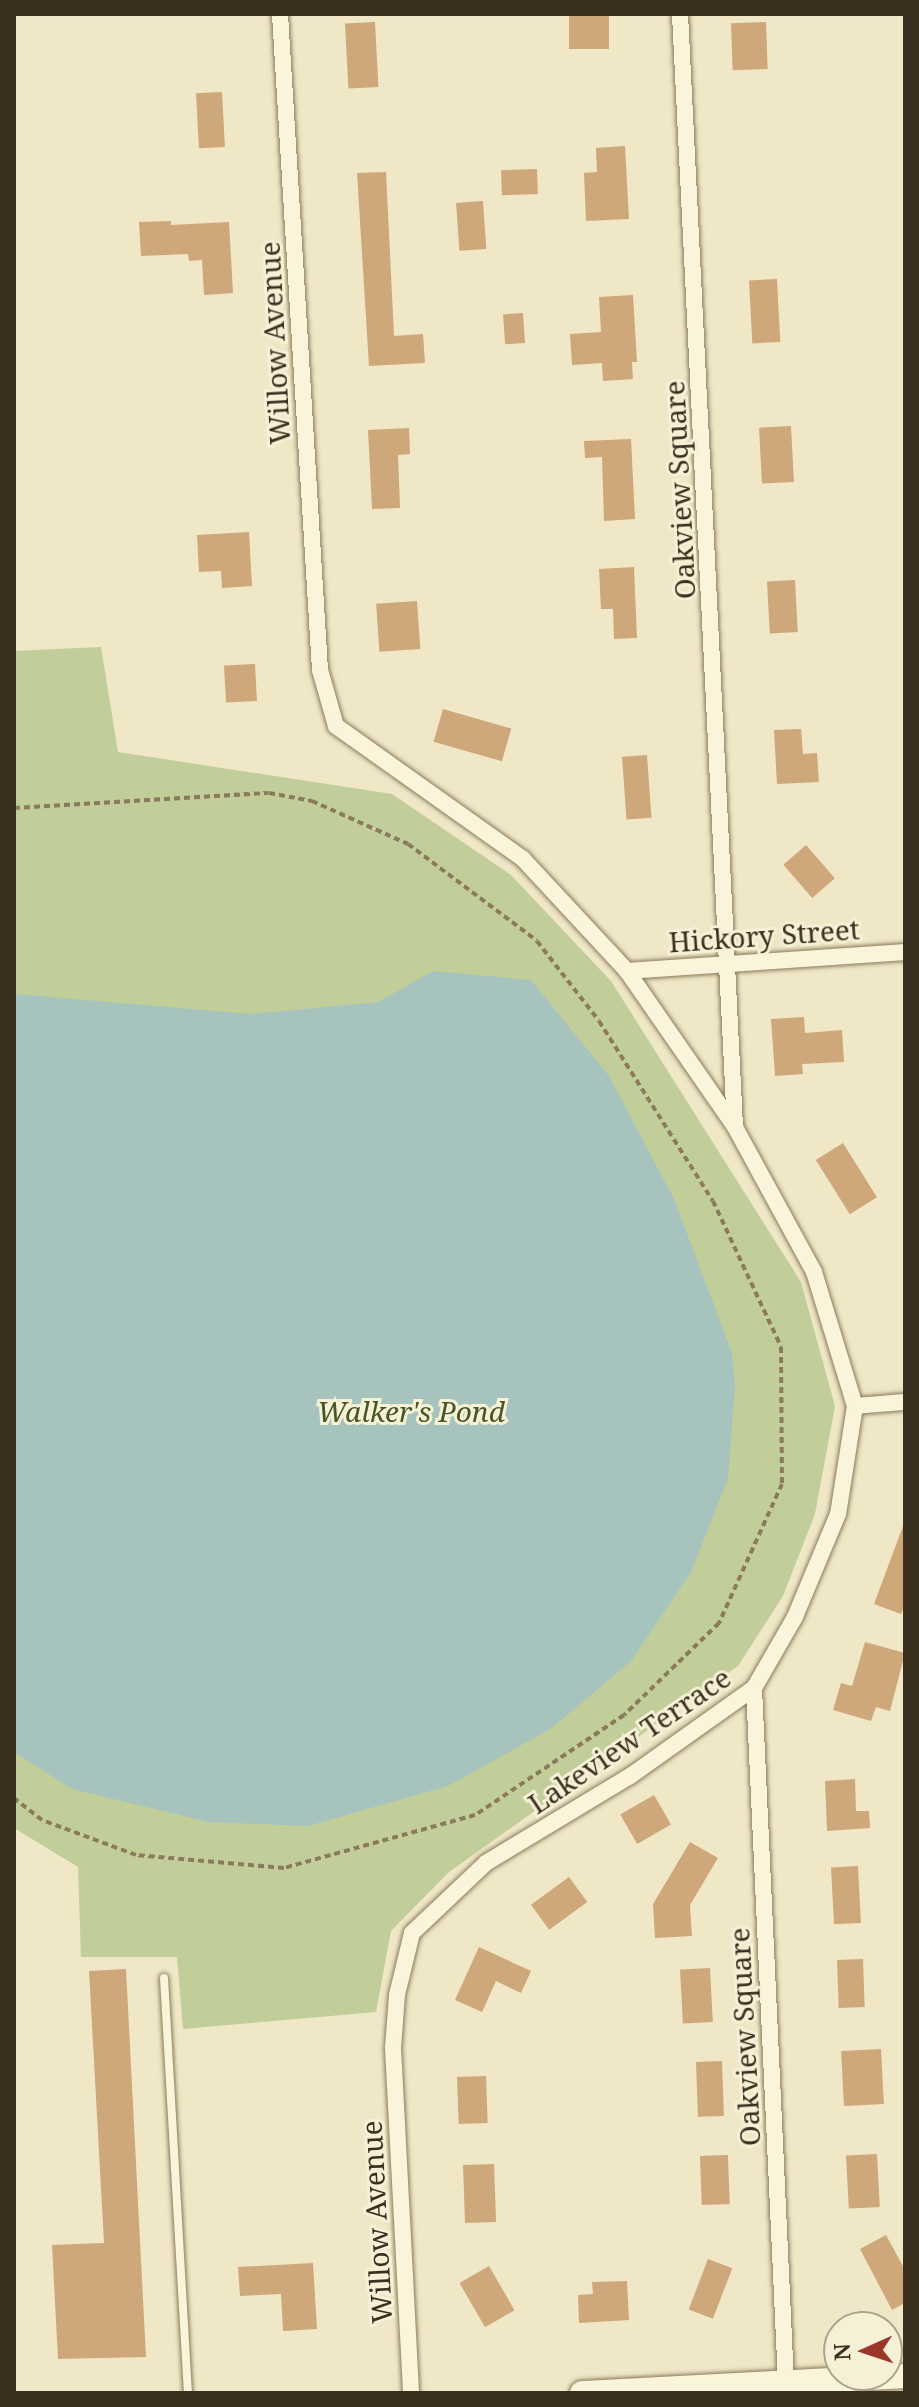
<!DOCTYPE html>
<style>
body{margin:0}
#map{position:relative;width:919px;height:2407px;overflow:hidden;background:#efe7c6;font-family:"Noto Serif",serif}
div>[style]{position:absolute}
.green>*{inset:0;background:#c1ce99}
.water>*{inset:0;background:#a7c3be}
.building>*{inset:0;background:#cea77b;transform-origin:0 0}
.path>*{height:4px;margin-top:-2px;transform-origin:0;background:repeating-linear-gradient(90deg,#8b7a5b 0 6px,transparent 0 10px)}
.roads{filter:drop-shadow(0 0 2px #8b7a5b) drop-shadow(0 0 2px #8b7a5b)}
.lane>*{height:8px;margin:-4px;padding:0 4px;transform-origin:4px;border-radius:4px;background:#f9f4da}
.street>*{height:16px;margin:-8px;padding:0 8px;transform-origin:8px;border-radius:8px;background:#f9f4da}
.secondary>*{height:24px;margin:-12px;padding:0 12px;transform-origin:12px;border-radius:12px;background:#f9f4da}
span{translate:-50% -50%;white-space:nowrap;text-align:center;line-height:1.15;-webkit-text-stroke:6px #f6f1d6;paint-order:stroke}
.street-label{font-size:28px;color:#3b301f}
.park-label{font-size:28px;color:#455725;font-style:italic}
.frame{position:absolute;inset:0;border:16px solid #3b301f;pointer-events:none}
.north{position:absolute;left:823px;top:2311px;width:80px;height:80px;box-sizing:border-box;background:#f6f1d6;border:2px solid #aba48d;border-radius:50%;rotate:267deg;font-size:22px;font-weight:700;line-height:32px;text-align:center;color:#3b301f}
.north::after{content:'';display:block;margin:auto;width:28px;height:36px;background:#9b362a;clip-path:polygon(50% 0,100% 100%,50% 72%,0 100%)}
</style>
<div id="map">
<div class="green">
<div style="clip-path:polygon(101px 647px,118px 752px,392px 794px,511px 875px,611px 981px,801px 1282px,835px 1406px,815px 1514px,783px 1596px,738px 1666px,449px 1872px,391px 1931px,376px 2012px,183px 2029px,177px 1957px,81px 1957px,78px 1867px,14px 1828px,14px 651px)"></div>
</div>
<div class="water">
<div style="clip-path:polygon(433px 971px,531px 980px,609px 1076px,674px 1199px,732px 1353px,735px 1387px,728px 1478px,691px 1572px,631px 1661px,552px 1728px,448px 1786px,308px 1826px,209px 1822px,72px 1789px,14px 1752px,14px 994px,251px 1014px,378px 1002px)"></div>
</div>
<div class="building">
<div style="left:569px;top:14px;width:40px;height:35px"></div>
<div style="left:375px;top:22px;width:65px;height:30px;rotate:87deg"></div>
<div style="left:766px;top:22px;width:47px;height:35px;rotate:88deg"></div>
<div style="left:222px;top:92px;width:55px;height:26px;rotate:87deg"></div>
<div style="clip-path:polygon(625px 146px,629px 219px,586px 221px,584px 173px,597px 172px,596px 148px)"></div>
<div style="left:537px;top:169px;width:25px;height:36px;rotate:88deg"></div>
<div style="clip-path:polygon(386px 172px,394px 336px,423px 334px,425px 363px,369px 366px,357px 173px)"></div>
<div style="left:483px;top:201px;width:48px;height:27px;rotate:86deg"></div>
<div style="clip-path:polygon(171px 221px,171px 225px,229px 222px,233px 293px,204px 295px,202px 260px,189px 261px,188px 254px,141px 256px,139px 222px)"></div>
<div style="left:777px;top:279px;width:63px;height:28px;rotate:87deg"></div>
<div style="clip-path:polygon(633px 295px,637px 362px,632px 362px,633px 379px,603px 381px,602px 363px,572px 365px,570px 334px,601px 332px,599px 297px)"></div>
<div style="left:523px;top:313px;width:30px;height:20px;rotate:86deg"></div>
<div style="left:791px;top:426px;width:56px;height:32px;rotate:87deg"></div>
<div style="clip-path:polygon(409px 428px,410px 454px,398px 455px,400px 508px,372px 509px,368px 430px)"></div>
<div style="clip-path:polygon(631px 439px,635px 519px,604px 521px,602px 457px,585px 458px,584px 441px)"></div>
<div style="clip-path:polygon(249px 532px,252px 586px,222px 588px,221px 571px,199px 572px,197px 535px)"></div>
<div style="clip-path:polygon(634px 567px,637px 638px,614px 639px,613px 609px,601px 609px,599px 569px)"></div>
<div style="left:795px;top:580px;width:52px;height:28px;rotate:87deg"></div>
<div style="left:417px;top:601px;width:48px;height:41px;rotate:86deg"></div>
<div style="left:255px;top:664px;width:37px;height:31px;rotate:87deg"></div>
<div style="left:443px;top:709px;width:71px;height:34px;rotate:16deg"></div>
<div style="clip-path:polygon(801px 729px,803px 754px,817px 753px,819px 782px,777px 784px,774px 730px)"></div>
<div style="left:647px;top:755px;width:63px;height:25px;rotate:86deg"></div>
<div style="left:806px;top:845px;width:44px;height:30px;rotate:49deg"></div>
<div style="clip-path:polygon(804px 1017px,805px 1033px,842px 1030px,844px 1062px,802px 1064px,803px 1074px,775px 1076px,771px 1019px)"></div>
<div style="left:843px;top:1143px;width:64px;height:32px;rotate:58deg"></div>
<div style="clip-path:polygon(903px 1526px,905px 1604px,901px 1614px,874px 1604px)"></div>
<div style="clip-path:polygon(865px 1642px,905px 1653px,890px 1711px,876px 1707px,871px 1721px,833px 1710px,841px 1683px,852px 1686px)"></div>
<div style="clip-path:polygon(855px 1779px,856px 1811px,869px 1811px,870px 1828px,827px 1831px,825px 1781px)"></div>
<div style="left:654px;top:1795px;width:34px;height:39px;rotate:60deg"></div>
<div style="clip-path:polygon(690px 1842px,718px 1858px,690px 1905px,692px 1936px,655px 1938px,653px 1904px)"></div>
<div style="left:858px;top:1866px;width:57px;height:27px;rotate:87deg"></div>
<div style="left:569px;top:1877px;width:31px;height:47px;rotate:54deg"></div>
<div style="clip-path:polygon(479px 1947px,531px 1971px,521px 1993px,496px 1981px,482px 2012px,455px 2000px)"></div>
<div style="left:863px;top:1959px;width:48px;height:26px;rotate:88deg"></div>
<div style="left:710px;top:1968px;width:54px;height:30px;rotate:87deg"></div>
<div style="clip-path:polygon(126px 1969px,146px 2357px,58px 2359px,52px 2245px,104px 2243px,89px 1971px)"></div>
<div style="left:881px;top:2049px;width:55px;height:40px;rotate:87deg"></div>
<div style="left:722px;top:2061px;width:55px;height:26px;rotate:88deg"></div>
<div style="left:486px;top:2076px;width:47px;height:29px;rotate:88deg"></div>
<div style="left:877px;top:2154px;width:53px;height:31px;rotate:87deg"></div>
<div style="left:728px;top:2155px;width:49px;height:28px;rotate:88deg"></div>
<div style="left:494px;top:2164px;width:58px;height:31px;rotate:88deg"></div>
<div style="clip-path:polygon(886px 2235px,905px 2270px,905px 2303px,892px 2310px,860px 2249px)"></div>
<div style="left:708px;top:2259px;width:26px;height:54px;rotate:21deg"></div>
<div style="clip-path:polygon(313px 2263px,317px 2329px,283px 2331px,281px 2294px,240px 2296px,238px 2267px)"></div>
<div style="left:489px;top:2266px;width:51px;height:34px;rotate:60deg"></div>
<div style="clip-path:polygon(627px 2281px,629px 2320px,579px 2323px,578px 2295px,593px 2294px,592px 2282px)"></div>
</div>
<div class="path">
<div style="left:14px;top:808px;width:255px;rotate:-3.4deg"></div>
<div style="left:269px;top:793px;width:44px;rotate:10.5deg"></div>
<div style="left:312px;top:801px;width:105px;rotate:24.1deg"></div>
<div style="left:408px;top:844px;width:161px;rotate:36.9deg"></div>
<div style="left:537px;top:941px;width:101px;rotate:52.2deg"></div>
<div style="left:599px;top:1021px;width:213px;rotate:57.7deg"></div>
<div style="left:713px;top:1201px;width:161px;rotate:65deg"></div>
<div style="left:781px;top:1347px;width:137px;rotate:89.6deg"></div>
<div style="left:782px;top:1484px;width:153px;rotate:114.4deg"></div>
<div style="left:719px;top:1623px;width:132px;rotate:135.9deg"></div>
<div style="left:624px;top:1715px;width:179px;rotate:146.1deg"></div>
<div style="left:475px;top:1815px;width:198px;rotate:164.5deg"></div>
<div style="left:284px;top:1868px;width:149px;rotate:-175deg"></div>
<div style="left:136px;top:1855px;width:100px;rotate:-159.6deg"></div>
<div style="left:42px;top:1820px;width:36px;rotate:-142deg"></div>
</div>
<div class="roads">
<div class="lane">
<div style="left:164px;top:1978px;width:416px;rotate:86.7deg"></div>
</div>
<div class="street">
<div style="left:280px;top:14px;width:657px;rotate:86.51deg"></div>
<div style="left:320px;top:670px;width:58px;rotate:74.1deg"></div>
<div style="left:336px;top:726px;width:229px;rotate:35.4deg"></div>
<div style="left:523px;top:859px;width:153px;rotate:47.1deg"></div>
<div style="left:627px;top:971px;width:190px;rotate:55.3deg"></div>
<div style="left:735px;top:1127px;width:165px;rotate:61.4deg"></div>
<div style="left:814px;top:1272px;width:140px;rotate:73deg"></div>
<div style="left:855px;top:1406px;width:109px;rotate:98.9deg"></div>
<div style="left:838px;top:1514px;width:112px;rotate:112.7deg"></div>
<div style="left:795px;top:1617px;width:82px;rotate:120deg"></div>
<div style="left:754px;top:1688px;width:152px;rotate:144.6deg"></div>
<div style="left:630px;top:1776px;width:168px;rotate:148.9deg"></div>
<div style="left:486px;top:1863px;width:102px;rotate:136.6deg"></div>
<div style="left:412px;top:1933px;width:64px;rotate:103.6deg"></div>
<div style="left:397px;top:1995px;width:53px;rotate:94.3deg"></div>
<div style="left:393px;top:2048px;width:345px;rotate:87deg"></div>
<div style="left:680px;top:14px;width:1112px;rotate:87.17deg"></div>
<div style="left:627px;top:971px;width:279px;rotate:-3.9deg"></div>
<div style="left:855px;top:1406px;width:50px;rotate:-4.6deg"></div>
<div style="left:754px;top:1688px;width:696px;rotate:87.36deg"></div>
</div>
<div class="secondary">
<div style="left:582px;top:2393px;width:323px;rotate:-3deg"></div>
</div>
</div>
<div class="street-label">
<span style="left:274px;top:343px;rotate:-93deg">Willow Avenue</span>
<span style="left:679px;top:490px;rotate:-93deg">Oakview Square</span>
<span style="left:764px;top:935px;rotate:-4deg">Hickory Street</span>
<span style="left:629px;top:1740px;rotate:-34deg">Lakeview Terrace</span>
<span style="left:744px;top:2037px;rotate:-93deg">Oakview Square</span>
<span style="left:376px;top:2222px;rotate:-93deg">Willow Avenue</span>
</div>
<div class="park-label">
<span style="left:411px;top:1411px">Walker's Pond</span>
</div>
<div class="frame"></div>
<div class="north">N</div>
</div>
